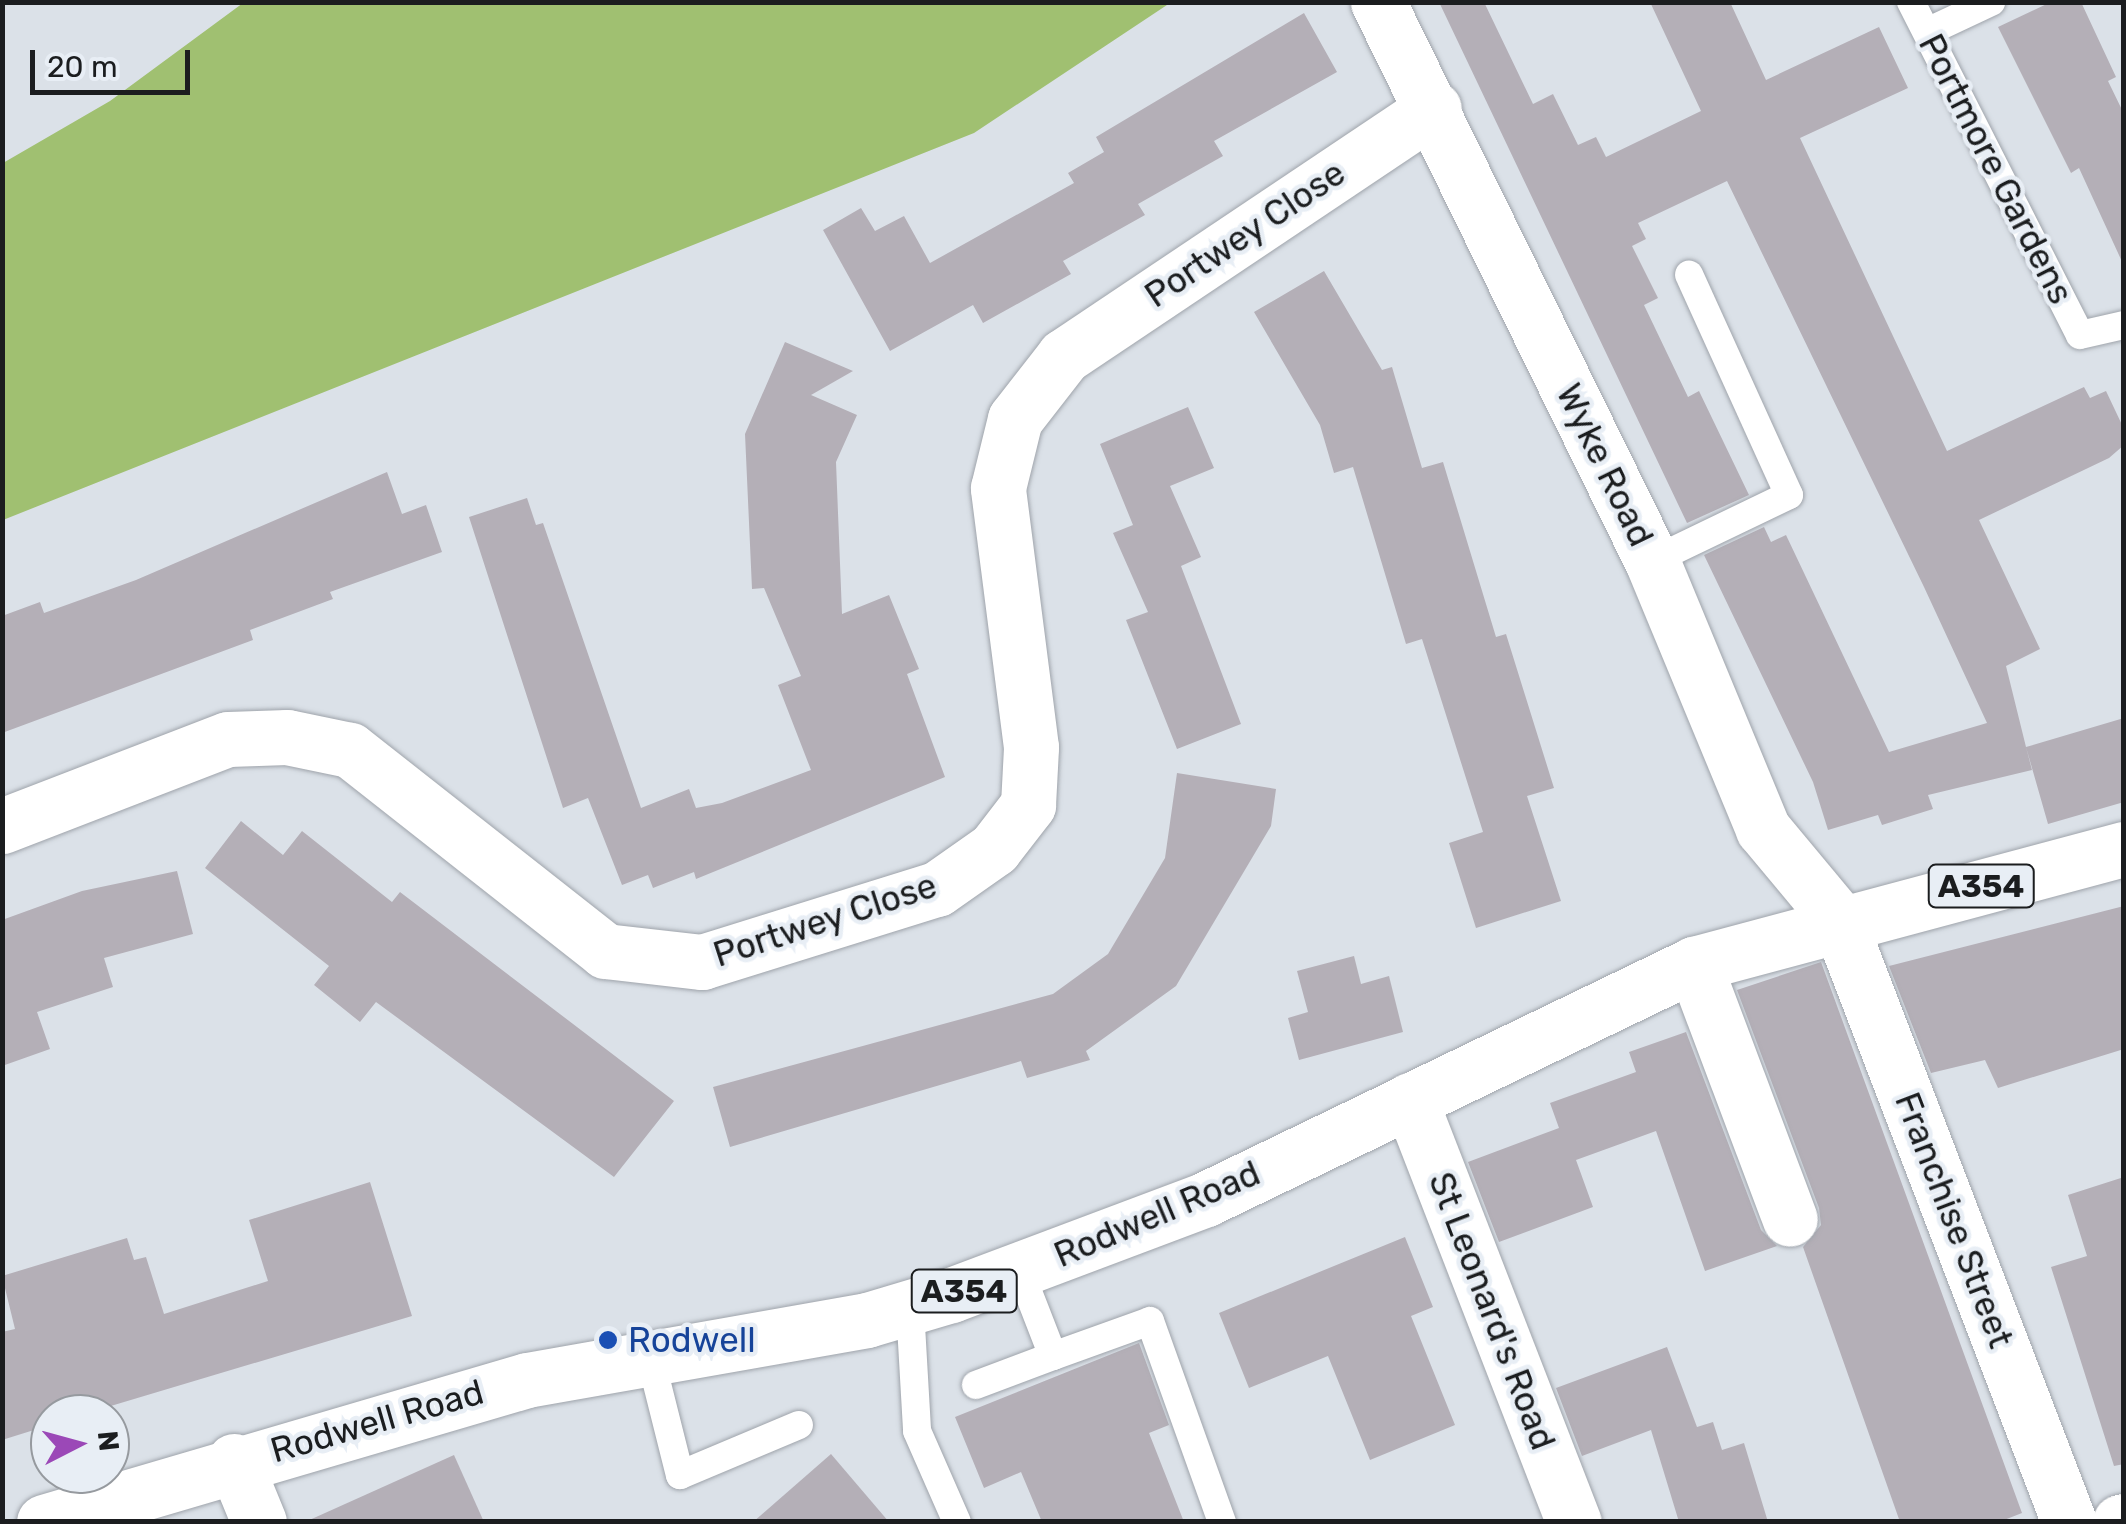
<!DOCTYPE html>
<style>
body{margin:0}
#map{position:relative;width:2126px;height:1524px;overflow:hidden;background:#dbe1e8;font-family:Rubik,sans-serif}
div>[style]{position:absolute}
.green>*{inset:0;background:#a0c071}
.building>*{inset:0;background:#b4afb7}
.roads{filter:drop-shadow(0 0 2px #9fa4ab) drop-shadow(0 0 2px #9fa4ab)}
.lane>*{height:28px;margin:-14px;padding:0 14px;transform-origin:14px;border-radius:14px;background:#fff}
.street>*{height:55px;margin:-27.5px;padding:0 27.5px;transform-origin:27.5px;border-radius:27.5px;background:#fff}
.secondary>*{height:55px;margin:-27.5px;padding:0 27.5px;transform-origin:27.5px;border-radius:27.5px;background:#fff}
.highway>*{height:55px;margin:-27.5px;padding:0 27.5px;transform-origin:27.5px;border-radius:27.5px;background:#fff}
.dots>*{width:28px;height:28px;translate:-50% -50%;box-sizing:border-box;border:5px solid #e8eef5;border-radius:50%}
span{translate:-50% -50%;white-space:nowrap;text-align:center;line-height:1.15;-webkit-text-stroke:9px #e8eef5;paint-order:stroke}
.shield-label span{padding:2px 8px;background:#e8eef5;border:2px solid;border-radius:8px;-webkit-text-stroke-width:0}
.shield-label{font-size:32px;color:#1b1d1f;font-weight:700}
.street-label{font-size:35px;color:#1b1d1f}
.transit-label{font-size:35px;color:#164399}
.left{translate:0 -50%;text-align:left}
.frame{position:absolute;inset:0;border:5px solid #1b1d1f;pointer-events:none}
.north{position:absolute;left:30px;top:1394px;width:100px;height:100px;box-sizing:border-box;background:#e8eef5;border:2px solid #969a9f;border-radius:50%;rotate:84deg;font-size:28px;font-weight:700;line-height:40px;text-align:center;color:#1b1d1f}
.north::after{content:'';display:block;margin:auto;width:35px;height:45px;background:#9b48b7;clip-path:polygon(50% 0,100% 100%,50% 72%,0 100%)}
.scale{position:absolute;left:30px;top:50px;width:160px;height:45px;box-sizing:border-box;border:5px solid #1b1d1f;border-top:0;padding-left:12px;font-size:30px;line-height:35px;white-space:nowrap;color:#1b1d1f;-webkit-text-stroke:8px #e8eef5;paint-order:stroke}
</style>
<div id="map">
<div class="green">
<div style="clip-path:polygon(243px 3px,243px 2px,1170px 3px,974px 133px,3px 520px,3px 163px,110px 101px)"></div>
</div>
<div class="building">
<div style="clip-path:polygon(1439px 2px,1484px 2px,1533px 104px,1553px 94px,1578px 145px,1596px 137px,1606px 157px,1701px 111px,1650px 2px,1730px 2px,1766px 80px,1879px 27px,1908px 88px,1800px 138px,1947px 451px,2084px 387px,2090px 398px,2106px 391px,2124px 429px,2124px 445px,2109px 458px,1979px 520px,2040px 649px,2006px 666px,2026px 747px,2124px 718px,2124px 802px,2048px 824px,2026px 747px,2032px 770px,1928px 795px,1933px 809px,1882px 825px,1878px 815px,1828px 830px,1813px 782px,1704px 555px,1764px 527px,1771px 542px,1786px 535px,1889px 752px,1987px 723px,1924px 587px,1727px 181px,1638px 223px,1646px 239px,1632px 246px,1658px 298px,1644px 305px,1688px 397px,1699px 391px,1749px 495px,1687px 523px)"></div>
<div style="clip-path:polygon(2051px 2px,2081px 2px,2116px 77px,2108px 81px,2124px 114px,2124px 266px,2079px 168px,2071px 173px,1998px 27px)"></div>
<div style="clip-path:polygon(1304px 13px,1337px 72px,1214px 141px,1223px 156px,1138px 204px,1145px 215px,1063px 261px,1071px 274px,983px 323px,973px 305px,890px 351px,823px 230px,861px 208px,875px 231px,904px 216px,930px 263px,1074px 183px,1068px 173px,1104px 152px,1096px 137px)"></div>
<div style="clip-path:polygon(1324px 271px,1382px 370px,1392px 367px,1422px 468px,1443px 462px,1496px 637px,1506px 634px,1554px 788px,1527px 796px,1561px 901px,1476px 928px,1449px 843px,1483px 832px,1422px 639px,1406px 644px,1353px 467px,1334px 473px,1320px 425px,1254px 312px)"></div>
<div style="clip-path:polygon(785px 342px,853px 371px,811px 395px,857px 415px,836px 462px,842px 614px,889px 595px,919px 669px,907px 674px,945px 777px,696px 879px,694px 872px,653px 888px,648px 875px,622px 885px,588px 798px,563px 808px,469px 517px,527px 498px,536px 525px,543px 523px,641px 808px,689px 789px,696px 808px,722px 803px,811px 770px,778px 685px,801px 676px,764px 588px,752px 589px,745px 434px)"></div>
<div style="clip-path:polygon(1188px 407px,1214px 468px,1170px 486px,1201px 557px,1181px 566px,1241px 724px,1177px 749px,1126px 620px,1148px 612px,1113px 533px,1133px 525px,1100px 444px)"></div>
<div style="clip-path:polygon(387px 472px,402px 514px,426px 505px,442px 552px,330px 592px,333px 599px,250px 630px,253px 640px,2px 733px,2px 616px,40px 602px,44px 613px,136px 580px)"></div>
<div style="clip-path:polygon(1177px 773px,1276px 789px,1271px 826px,1176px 986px,1086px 1051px,1090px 1060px,1027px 1078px,1021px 1061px,730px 1147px,713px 1087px,1053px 994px,1108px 954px,1165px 858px)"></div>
<div style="clip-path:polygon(241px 821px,283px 855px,302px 831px,392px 902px,400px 892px,674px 1101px,614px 1177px,376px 1002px,360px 1022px,314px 985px,329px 966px,205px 868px)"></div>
<div style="clip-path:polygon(177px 871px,193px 934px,104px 958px,113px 987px,37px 1012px,50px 1049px,2px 1066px,2px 920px,82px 891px)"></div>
<div style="clip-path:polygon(2124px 906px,2124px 1049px,1998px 1088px,1985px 1060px,1931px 1073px,1889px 966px)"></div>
<div style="clip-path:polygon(1354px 956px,1361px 984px,1389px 976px,1403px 1032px,1299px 1060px,1288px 1018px,1308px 1012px,1297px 971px)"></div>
<div style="clip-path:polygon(1821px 962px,2022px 1513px,1999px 1522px,1900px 1522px,1803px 1247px,1821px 1225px,1819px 1208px,1737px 990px)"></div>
<div style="clip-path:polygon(1686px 1032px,1761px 1230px,1777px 1246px,1705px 1271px,1656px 1131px,1576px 1160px,1593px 1207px,1499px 1242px,1468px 1162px,1559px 1128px,1550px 1103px,1636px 1072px,1629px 1052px)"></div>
<div style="clip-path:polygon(2124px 1177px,2124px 1464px,2114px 1466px,2051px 1267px,2087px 1256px,2068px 1195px)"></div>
<div style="clip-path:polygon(370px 1182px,412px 1316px,84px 1414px,50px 1414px,50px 1425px,2px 1440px,2px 1332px,15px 1329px,2px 1276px,127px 1238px,134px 1260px,146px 1257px,164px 1314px,268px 1281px,249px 1220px)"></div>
<div style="clip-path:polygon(1405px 1237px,1433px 1307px,1411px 1316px,1455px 1425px,1370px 1460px,1328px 1356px,1249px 1388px,1219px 1313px)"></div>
<div style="clip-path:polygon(1139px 1343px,1169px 1425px,1149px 1433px,1184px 1522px,1042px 1522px,1021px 1472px,984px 1488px,955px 1417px)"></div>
<div style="clip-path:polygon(1667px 1347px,1697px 1427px,1713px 1422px,1722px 1450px,1744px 1443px,1768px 1522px,1679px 1522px,1651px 1430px,1582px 1456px,1556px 1388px)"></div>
<div style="clip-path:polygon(831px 1454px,889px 1522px,753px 1522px)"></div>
<div style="clip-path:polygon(454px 1455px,484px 1522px,305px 1522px)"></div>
</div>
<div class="roads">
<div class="lane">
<div style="left:1911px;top:2px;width:373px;rotate:63.1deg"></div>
<div style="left:2080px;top:335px;width:45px;rotate:-12.8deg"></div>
<div style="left:1927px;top:32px;width:71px;rotate:-25.1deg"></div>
<div style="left:1652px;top:561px;width:152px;rotate:-25.7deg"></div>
<div style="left:1789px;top:495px;width:242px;rotate:-114.4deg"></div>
<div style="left:1020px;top:1271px;width:91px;rotate:68.8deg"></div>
<div style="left:1053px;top:1356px;width:103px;rotate:-19.8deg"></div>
<div style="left:1150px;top:1321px;width:214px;rotate:70.3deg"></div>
<div style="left:910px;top:1308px;width:123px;rotate:86.7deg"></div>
<div style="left:917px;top:1431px;width:99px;rotate:66.3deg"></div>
<div style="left:650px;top:1356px;width:123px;rotate:75.9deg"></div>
<div style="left:680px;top:1475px;width:129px;rotate:-22.8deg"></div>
<div style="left:976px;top:1385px;width:82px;rotate:-20.6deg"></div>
</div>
<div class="street">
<div style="left:2px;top:826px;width:242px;rotate:-21.1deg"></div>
<div style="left:228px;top:739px;width:59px;rotate:-1.9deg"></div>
<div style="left:287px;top:737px;width:64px;rotate:11.7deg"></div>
<div style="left:350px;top:750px;width:325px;rotate:38.2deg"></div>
<div style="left:605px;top:951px;width:98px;rotate:6.5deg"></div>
<div style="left:702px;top:962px;width:246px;rotate:-17.3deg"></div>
<div style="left:937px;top:889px;width:70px;rotate:-35.1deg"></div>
<div style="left:994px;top:849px;width:56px;rotate:-52.3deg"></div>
<div style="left:1028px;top:805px;width:58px;rotate:-87deg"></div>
<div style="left:1031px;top:747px;width:261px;rotate:-97.3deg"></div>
<div style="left:998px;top:488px;width:71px;rotate:-76.2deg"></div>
<div style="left:1015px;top:419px;width:80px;rotate:-52.1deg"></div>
<div style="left:1064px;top:356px;width:445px;rotate:-33.8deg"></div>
<div style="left:1838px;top:919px;width:646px;rotate:69.04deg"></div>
<div style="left:1694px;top:964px;width:272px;rotate:69.4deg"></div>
<div style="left:1410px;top:1100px;width:453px;rotate:68.8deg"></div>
<div style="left:234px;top:1461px;width:66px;rotate:67.7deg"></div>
<div style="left:2120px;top:1522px;width:4px;rotate:-14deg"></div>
</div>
<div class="secondary">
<div style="left:1378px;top:2px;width:623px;rotate:63.89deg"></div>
<div style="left:1652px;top:561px;width:290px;rotate:67.5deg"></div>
<div style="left:1763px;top:829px;width:117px;rotate:50.2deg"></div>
</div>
<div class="highway">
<div style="left:44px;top:1522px;width:503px;rotate:-16.38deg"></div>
<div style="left:527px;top:1380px;width:345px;rotate:-10deg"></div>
<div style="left:867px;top:1320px;width:88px;rotate:-16.6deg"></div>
<div style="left:951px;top:1295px;width:272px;rotate:-20.6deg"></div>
<div style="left:1206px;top:1199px;width:542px;rotate:-25.71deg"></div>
<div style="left:1694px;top:964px;width:445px;rotate:-15deg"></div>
</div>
</div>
<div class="dots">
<div style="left:608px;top:1340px;background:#1a4fb4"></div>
</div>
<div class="shield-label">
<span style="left:1981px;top:886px">A354</span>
<span style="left:964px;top:1291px">A354</span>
</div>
<div class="street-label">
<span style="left:1996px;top:169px;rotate:63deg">Portmore Gardens</span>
<span style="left:1245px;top:234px;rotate:-34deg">Portwey Close</span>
<span style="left:1605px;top:465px;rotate:64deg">Wyke Road</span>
<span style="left:825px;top:920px;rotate:-18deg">Portwey Close</span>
<span style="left:1157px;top:1214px;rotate:-23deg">Rodwell Road</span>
<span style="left:1954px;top:1220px;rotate:69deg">Franchise Street</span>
<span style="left:1492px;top:1311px;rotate:69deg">St Leonard's Road</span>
<span style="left:377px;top:1421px;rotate:-16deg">Rodwell Road</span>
</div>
<div class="transit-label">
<span class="left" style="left:628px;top:1340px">Rodwell</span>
</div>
<div class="frame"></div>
<div class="north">N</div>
<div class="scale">20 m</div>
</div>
